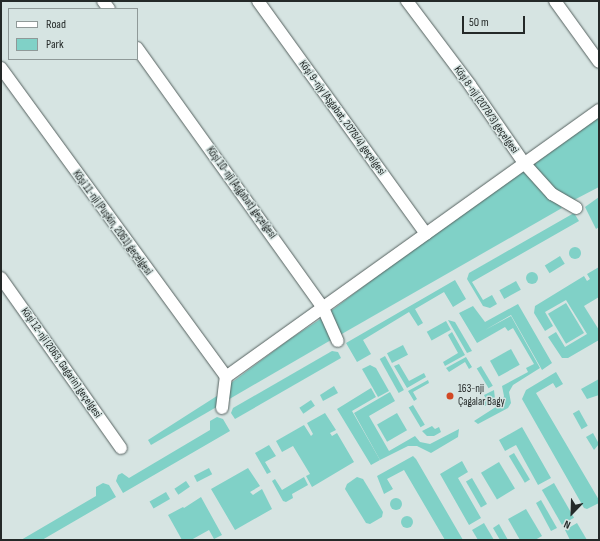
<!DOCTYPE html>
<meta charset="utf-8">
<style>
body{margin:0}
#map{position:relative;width:600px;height:541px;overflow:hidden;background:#d6e4e2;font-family:"Sofia Sans Condensed",sans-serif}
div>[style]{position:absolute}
.green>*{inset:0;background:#80d1c7;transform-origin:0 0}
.round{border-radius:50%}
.roads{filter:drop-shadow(0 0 1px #55615f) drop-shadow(0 0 1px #55615f)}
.minor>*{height:12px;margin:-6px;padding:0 6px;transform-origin:6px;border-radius:6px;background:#fff}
.dots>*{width:11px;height:11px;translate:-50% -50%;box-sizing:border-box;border:2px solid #d6e4e2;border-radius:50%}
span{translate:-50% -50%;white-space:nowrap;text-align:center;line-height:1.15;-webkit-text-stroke:3px #d6e4e2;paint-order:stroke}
.street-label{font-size:11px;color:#242928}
.poi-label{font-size:11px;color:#242928}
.left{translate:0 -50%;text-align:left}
.frame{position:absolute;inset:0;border:2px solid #242928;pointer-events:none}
.legend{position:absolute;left:8px;top:8px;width:130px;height:52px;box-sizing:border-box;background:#d6e4e2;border:1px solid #8f9998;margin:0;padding:5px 7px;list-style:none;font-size:12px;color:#242928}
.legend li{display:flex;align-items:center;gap:8px;height:20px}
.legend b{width:20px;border:1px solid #8f9998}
.north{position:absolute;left:552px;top:493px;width:40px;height:40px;-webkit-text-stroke:3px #d6e4e2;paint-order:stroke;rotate:203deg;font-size:11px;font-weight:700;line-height:16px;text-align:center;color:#242928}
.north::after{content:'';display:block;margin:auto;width:14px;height:18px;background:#242928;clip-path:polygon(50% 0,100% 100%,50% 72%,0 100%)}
.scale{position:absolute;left:462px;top:16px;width:63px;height:18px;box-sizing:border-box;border:2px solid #242928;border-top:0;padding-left:5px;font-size:12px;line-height:14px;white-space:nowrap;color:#242928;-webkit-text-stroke:3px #d6e4e2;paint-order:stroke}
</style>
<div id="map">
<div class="green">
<div style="clip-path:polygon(599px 117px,599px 187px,570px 202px,530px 167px)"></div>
<div style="clip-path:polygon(525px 171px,562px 208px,340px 335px,331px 311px,430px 236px,520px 172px)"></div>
<div style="clip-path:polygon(599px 197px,599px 227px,596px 229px,585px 207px)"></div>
<div style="clip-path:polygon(574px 213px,579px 221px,472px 282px,483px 300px,492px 295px,497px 304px,490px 308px,483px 306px,467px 279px,469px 273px)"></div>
<div class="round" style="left:569px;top:247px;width:12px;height:12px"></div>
<div style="left:560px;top:256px;width:9px;height:18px;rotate:58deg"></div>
<div style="clip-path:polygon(599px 267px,599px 297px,584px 306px,599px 330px,599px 340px,568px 358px,562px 358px,548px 337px,556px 332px,565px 347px,587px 334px,566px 300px,545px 312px,553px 326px,545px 331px,534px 313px,535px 306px,584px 276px,587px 281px,590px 279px,587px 274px)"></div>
<div class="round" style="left:526px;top:272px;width:12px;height:12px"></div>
<div style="clip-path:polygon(455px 280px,466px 299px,453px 307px,444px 292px,415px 309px,423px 323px,418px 326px,409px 312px,363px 340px,371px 354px,357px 362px,346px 343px)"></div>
<div style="left:516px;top:281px;width:10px;height:19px;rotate:61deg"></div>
<div style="left:566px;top:303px;width:35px;height:21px;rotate:59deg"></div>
<div style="clip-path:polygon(518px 304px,552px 363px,542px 370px,511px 315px,485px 330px,511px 316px,540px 368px,513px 385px,509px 392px,511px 403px,508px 408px,478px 424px,474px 421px,502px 403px,504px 396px,502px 386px,528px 372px,526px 368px,534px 364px,513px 328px,508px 331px,505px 327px,477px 343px,459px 313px,473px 306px,485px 322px)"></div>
<div style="clip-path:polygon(322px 318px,331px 340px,226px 401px,227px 386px,290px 339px)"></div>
<div style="clip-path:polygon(448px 320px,455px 322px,472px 351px,467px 353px)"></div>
<div style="left:446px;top:321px;width:10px;height:22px;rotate:61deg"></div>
<div style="clip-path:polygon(452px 332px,465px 355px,445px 366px,443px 362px,458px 353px,448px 335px)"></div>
<div style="left:403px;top:345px;width:11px;height:18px;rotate:63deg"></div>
<div style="left:511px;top:349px;width:18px;height:24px;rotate:61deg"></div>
<div style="clip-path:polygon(332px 351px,338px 352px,341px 358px,235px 419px,231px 413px,233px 408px)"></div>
<div style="left:385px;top:356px;width:39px;height:6px;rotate:61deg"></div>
<div style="clip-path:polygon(466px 357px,472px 367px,469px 369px,465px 362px,449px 372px,446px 368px)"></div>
<div style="clip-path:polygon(399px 364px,409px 381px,424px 373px,426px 377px,407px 388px,394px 366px)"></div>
<div style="clip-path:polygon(370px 365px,376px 368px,389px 391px,378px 397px,362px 369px)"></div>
<div style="left:481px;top:366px;width:23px;height:5px;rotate:59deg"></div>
<div style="clip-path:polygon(556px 372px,563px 384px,556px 388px,553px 383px,536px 393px,599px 500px,599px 503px,587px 509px,584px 508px,522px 399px,526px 390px)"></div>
<div style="clip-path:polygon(599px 379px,599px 395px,587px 399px,581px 389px)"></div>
<div style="clip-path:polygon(428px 380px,429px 383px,413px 392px,417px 399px,414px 401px,408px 391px)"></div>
<div style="clip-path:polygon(334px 386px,338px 393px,323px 401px,320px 395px)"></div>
<div style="clip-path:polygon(371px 388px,376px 397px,352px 411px,380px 460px,371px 465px,337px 409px)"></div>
<div style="clip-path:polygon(494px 390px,495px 399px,485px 406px,482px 402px,486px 399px,484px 395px)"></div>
<div style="clip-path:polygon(390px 392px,395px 401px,369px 416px,389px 451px,415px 436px,420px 442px,430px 444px,459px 429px,458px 437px,431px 453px,417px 446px,408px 446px,380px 460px,354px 413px)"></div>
<div style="clip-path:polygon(220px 394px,220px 405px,151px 445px,148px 440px)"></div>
<div style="left:311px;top:400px;width:7px;height:14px;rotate:56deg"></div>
<div style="left:413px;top:405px;width:23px;height:5px;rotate:59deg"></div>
<div style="left:579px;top:410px;width:18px;height:7px;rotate:61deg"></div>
<div style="clip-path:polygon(325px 413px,336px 430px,330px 433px,332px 436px,337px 433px,354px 462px,312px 487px,306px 476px,310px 474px,293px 446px,282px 452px,276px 441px,304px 425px,311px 436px,313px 434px,307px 423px)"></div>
<div style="left:397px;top:413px;width:20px;height:23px;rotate:60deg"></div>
<div style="clip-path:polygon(217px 417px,223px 419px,230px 431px,123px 493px,116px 481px,118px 475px,122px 473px,129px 478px,210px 430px,210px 421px)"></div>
<div style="clip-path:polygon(432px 426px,435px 429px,439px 427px,441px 432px,434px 436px,427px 436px,422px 431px)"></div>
<div style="clip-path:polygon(522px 427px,551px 478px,538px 485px,516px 445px,505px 451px,499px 440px)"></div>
<div style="clip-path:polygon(593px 433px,599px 444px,594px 450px,586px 437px)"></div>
<div style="clip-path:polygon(269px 445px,276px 456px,265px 462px,271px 472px,267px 474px,255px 453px)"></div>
<div style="left:514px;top:453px;width:31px;height:6px;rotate:59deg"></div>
<div style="clip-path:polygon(413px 456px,416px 459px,463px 540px,445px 540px,404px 470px,387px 479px,393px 489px,384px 494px,377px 476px)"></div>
<div style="clip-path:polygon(462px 461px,468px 472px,458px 478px,481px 518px,469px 525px,440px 474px)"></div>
<div style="left:499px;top:462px;width:31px;height:21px;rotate:59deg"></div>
<div style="left:209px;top:468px;width:7px;height:17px;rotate:63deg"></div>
<div style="clip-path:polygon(248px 468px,260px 486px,250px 492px,253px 495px,262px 489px,272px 509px,235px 530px,211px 489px)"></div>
<div style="clip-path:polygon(304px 477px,308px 485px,292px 494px,293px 498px,286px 502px,283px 501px,272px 481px,275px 479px,282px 490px)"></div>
<div style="clip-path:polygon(357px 477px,363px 479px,383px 512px,382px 517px,370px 524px,366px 523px,345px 489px,347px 484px)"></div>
<div style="left:472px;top:478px;width:30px;height:7px;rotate:60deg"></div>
<div style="left:186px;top:481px;width:7px;height:14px;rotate:56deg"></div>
<div style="clip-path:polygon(103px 483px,109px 485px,116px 497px,42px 540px,21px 540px,96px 496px,96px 487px)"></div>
<div style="left:554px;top:483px;width:40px;height:14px;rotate:60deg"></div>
<div style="left:166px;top:492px;width:8px;height:19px;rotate:60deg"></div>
<div style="clip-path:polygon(201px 497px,222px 535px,214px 539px,209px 530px,191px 540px,182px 540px,168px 515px,183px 507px,184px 508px)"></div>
<div class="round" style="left:390px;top:498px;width:12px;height:12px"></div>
<div style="clip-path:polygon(541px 500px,557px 528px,551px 531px,536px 503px)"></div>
<div style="clip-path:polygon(526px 509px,542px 536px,535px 540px,520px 540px,508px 519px)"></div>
<div class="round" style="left:401px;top:516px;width:12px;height:12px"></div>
<div style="clip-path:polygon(484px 523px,494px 540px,478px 540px,472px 530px)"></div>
<div style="clip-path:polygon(577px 523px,587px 540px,570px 540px,565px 530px)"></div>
<div style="clip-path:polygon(499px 524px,508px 540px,500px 540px,493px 528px)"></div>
</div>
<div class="roads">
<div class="minor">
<div style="left:103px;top:1px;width:10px;rotate:53deg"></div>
<div style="left:258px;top:1px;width:287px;rotate:54.2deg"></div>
<div style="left:407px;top:1px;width:105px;rotate:53.1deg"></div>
<div style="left:470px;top:85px;width:95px;rotate:55.3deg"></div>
<div style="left:524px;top:163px;width:42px;rotate:47.9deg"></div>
<div style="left:552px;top:194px;width:28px;rotate:30deg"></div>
<div style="left:555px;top:1px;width:75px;rotate:54.2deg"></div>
<div style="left:137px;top:48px;width:320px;rotate:54.4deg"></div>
<div style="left:323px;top:308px;width:36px;rotate:66deg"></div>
<div style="left:1px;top:68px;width:382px;rotate:53.9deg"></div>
<div style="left:1px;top:278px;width:208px;rotate:54.8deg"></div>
<div style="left:222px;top:408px;width:31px;rotate:-83deg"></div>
<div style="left:226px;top:377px;width:459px;rotate:-35.6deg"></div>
</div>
</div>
<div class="dots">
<div style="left:450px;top:396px;background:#d24824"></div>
</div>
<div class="street-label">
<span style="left:486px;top:110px;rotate:55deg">Köşi 8-nji (2078/3) geçelgesi</span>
<span style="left:342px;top:118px;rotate:54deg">Köşi 9-njy (Aşgabat, 2078/4) geçelgesi</span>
<span style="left:241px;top:193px;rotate:54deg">Köşi 10-nji (Aşgabat) geçelgesi</span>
<span style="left:112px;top:223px;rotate:54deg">Köşi 11-nji (Puşkin, 2061) geçelgesi</span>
<span style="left:61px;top:363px;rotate:55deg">Köşi 12-nji (2063, Gagarin) geçelgesi</span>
</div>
<div class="poi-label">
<span class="left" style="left:458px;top:396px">163-nji<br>Çagalar Bagy</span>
</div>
<div class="frame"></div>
<ul class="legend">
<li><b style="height:5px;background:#fff"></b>Road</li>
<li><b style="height:11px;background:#80d1c7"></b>Park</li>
</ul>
<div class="north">N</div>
<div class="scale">50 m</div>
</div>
